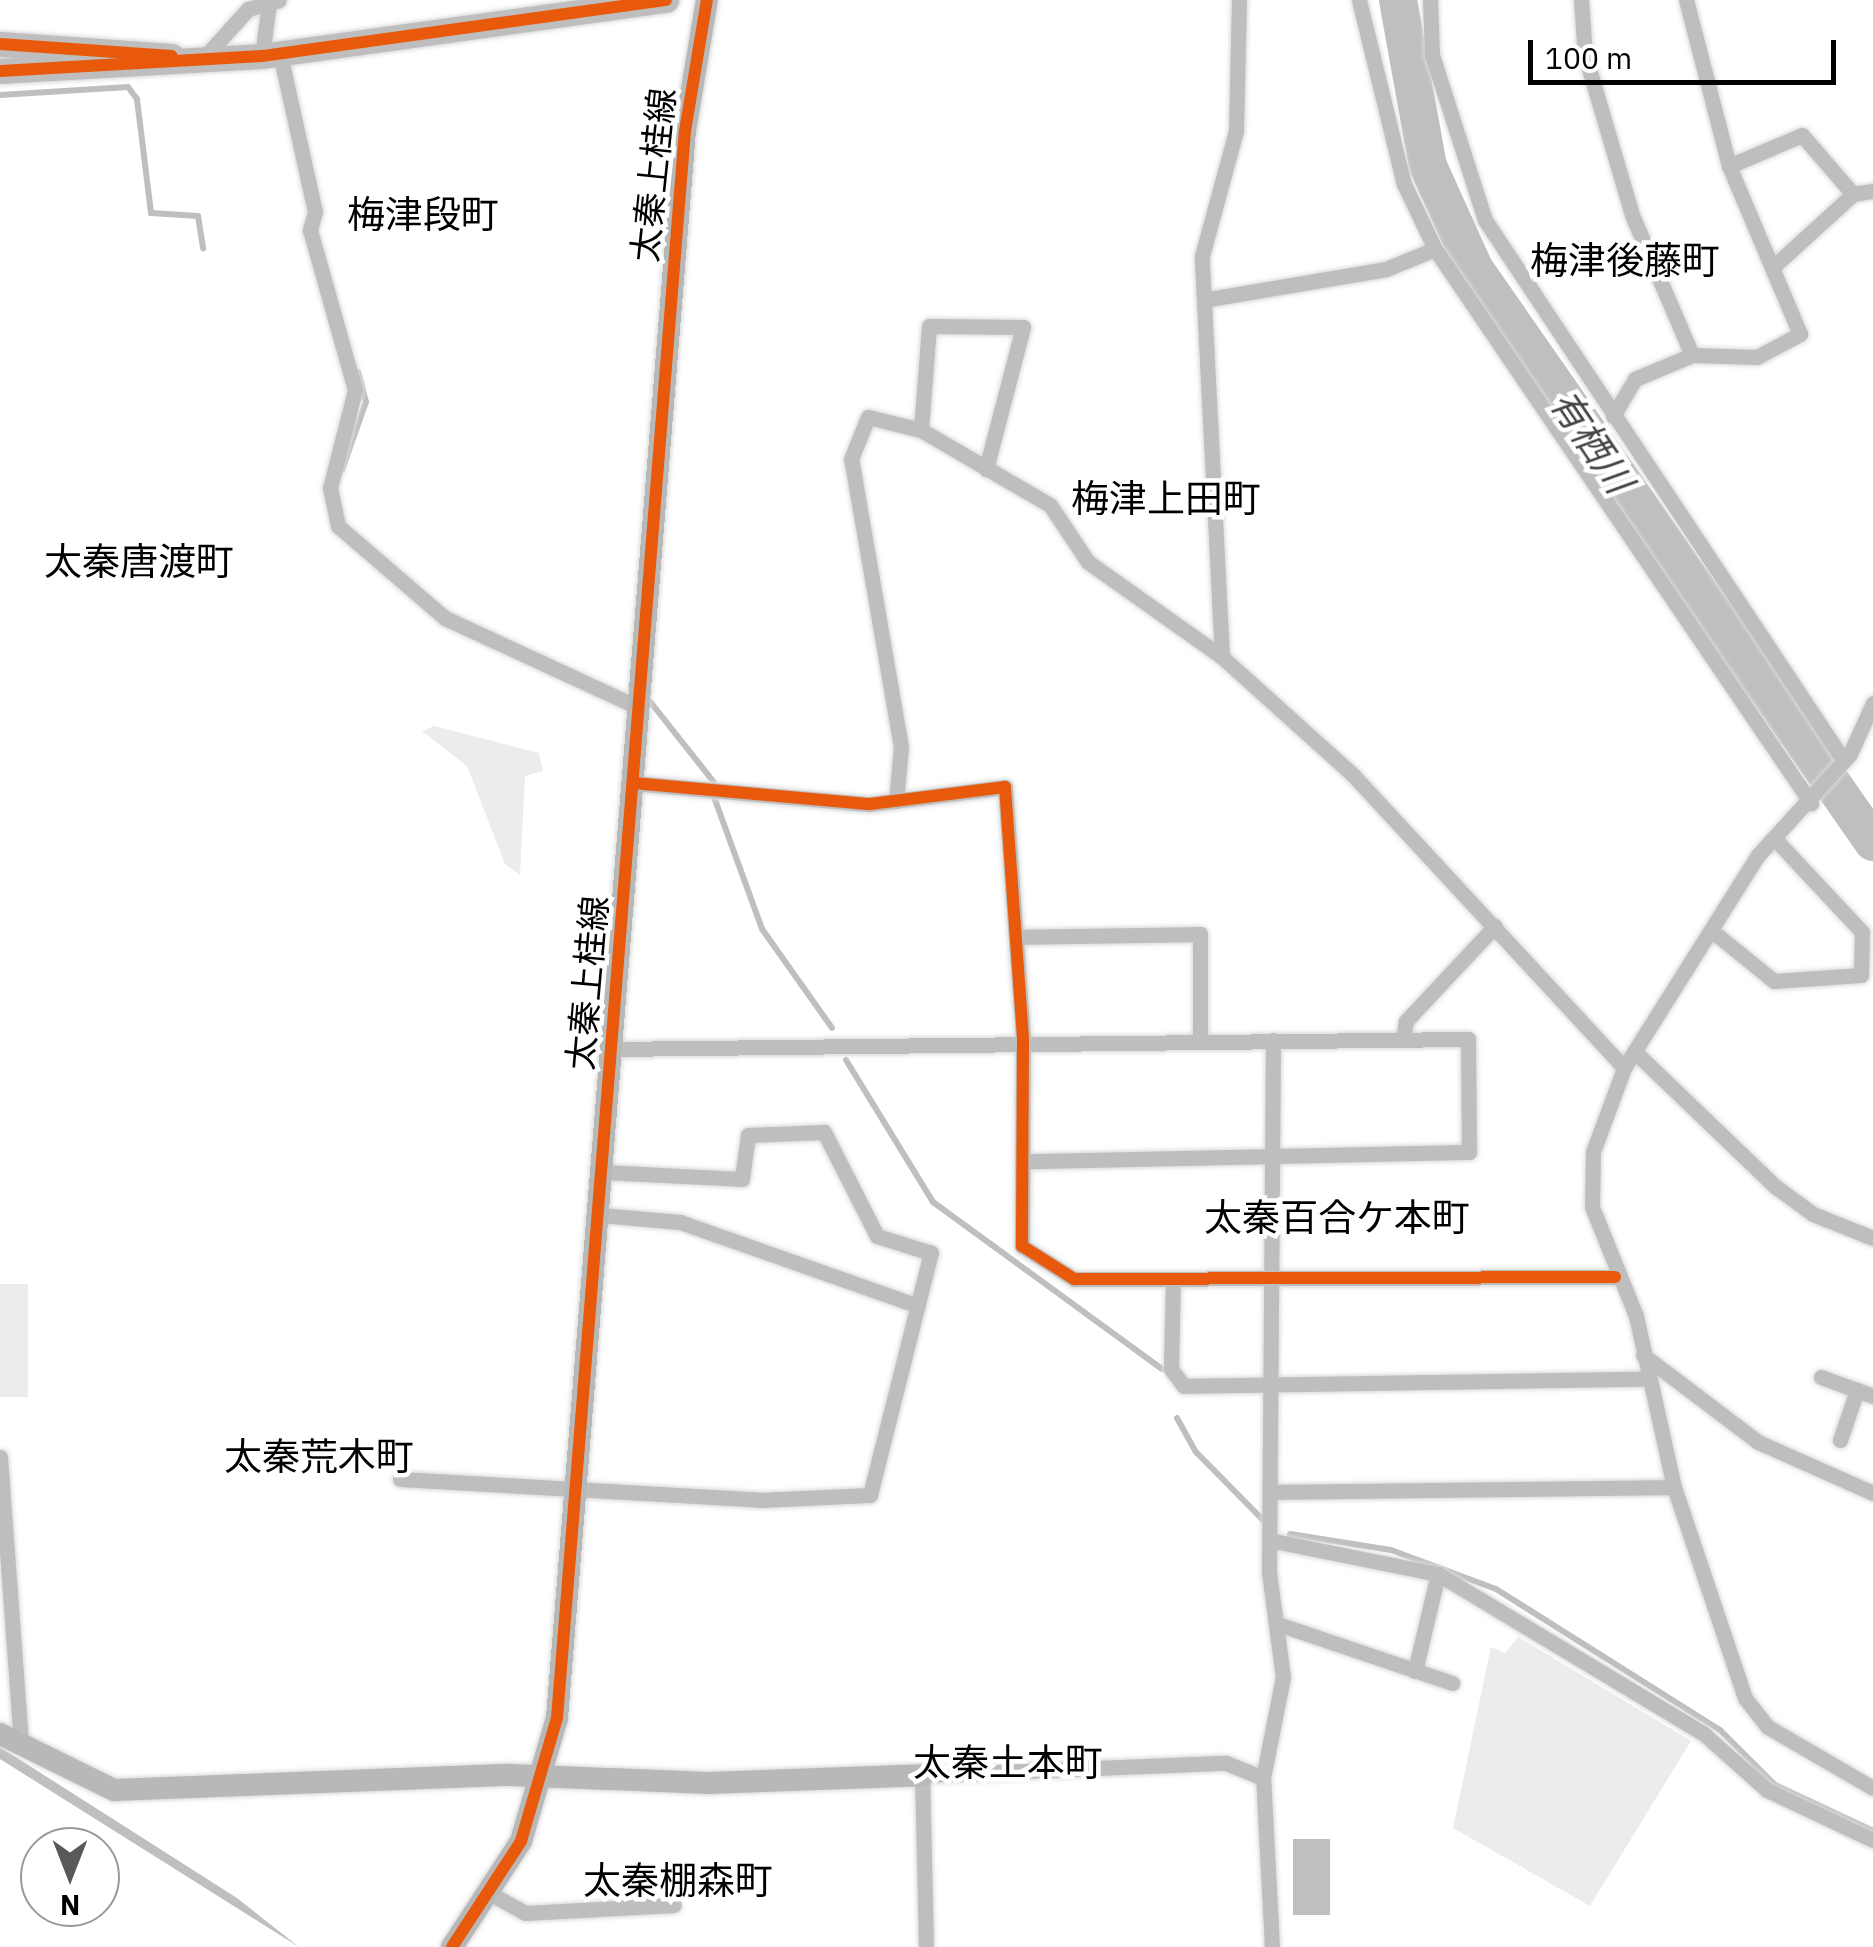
<!DOCTYPE html>
<meta charset="utf-8">
<style>
body{margin:0}
#map{position:relative;width:1873px;height:1947px;overflow:hidden;background:#fff;font-family:"IBM Plex Sans","Noto Sans JP",sans-serif}
div>[style]{position:absolute}
.green>*{inset:0;background:#ececec;transform-origin:0 0}
.water>*{inset:0;background:#bfbfbf;transform-origin:0 0}
.stream>*{height:6px;margin:-3px;padding:0 3px;transform-origin:3px;border-radius:3px;background:#bfbfbf}
.river>*{height:38px;margin:-19px;padding:0 19px;transform-origin:19px;border-radius:19px;background:#bfbfbf}
.roads{filter:drop-shadow(0 0 2px #dbdbdb) drop-shadow(0 0 2px #dbdbdb)}
.street>*{height:15px;margin:-7.5px;padding:0 7.5px;transform-origin:7.5px;border-radius:7.5px;background:#bebebe}
.secondary>*{height:22px;margin:-11px;padding:0 11px;transform-origin:11px;border-radius:11px;background:#b8b8b8}
.primary>*{height:25px;margin:-12.5px;padding:0 12.5px;transform-origin:12.5px;border-radius:12.5px;background:#bebebe}
.cycleway>*{height:12px;margin:-6px;padding:0 6px;transform-origin:6px;border-radius:6px;background:#e8590c}
span{translate:-50% -50%;white-space:nowrap;text-align:center;line-height:1.15;-webkit-text-stroke:9px #fff;paint-order:stroke}
.street-label{font-size:35px;color:#000}
.neighbourhood-label{font-size:38px;color:#000}
.water-label{font-size:38px;color:#444;font-style:italic}
.north{position:absolute;left:20px;top:1827px;width:100px;height:100px;box-sizing:border-box;background:#fff;border:2px solid #999;border-radius:50%;rotate:180deg;font-size:28px;font-weight:700;line-height:40px;text-align:center;color:#000}
.north::after{content:'';display:block;margin:auto;width:35px;height:45px;background:#595959;clip-path:polygon(50% 0,100% 100%,50% 72%,0 100%)}
.scale{position:absolute;left:1528px;top:40px;width:308px;height:45px;box-sizing:border-box;border:5px solid #000;border-top:0;padding-left:12px;font-size:30px;line-height:35px;white-space:nowrap;color:#000;-webkit-text-stroke:8px #fff;paint-order:stroke}
</style>
<div id="map">
<div class="green">
<div style="clip-path:polygon(434px 726px,539px 753px,543px 771px,525px 776px,520px 875px,505px 864px,467px 766px,422px 731px)"></div>
<div style="left:0;top:1284px;width:28px;height:113px"></div>
<div style="clip-path:polygon(1518px 1637px,1691px 1741px,1590px 1906px,1453px 1828px,1491px 1647px,1505px 1653px)"></div>
</div>
<div class="water">
<div style="clip-path:polygon(0 1747px,237px 1898px,299px 1947px,0 1759px)"></div>
<div style="left:1293px;top:1839px;width:37px;height:76px"></div>
</div>
<div class="stream">
<div style="left:0;top:95px;width:128px;rotate:-3.6deg"></div>
<div style="left:128px;top:87px;width:15px;rotate:53deg"></div>
<div style="left:137px;top:99px;width:115px;rotate:83deg"></div>
<div style="left:151px;top:213px;width:47px;rotate:3.7deg"></div>
<div style="left:198px;top:216px;width:33px;rotate:81deg"></div>
<div style="left:342px;top:470px;width:72px;rotate:-70.6deg"></div>
<div style="left:366px;top:402px;width:31px;rotate:-105deg"></div>
<div style="left:648px;top:699px;width:105px;rotate:51.6deg"></div>
<div style="left:714px;top:797px;width:140px;rotate:70deg"></div>
<div style="left:762px;top:929px;width:121px;rotate:54.7deg"></div>
<div style="left:846px;top:1060px;width:167px;rotate:58.5deg"></div>
<div style="left:933px;top:1202px;width:283px;rotate:36.1deg"></div>
<div style="left:1177px;top:1418px;width:39px;rotate:61deg"></div>
<div style="left:1196px;top:1452px;width:95px;rotate:45.4deg"></div>
<div style="left:1290px;top:1534px;width:102px;rotate:9deg"></div>
<div style="left:1391px;top:1550px;width:112px;rotate:20.4deg"></div>
<div style="left:1496px;top:1589px;width:265px;rotate:32.2deg"></div>
<div style="left:1720px;top:1730px;width:78px;rotate:45deg"></div>
<div style="left:1775px;top:1785px;width:108px;rotate:25.1deg"></div>
</div>
<div class="river">
<div style="left:1398px;top:0;width:169px;rotate:79.8deg"></div>
<div style="left:1428px;top:166px;width:112px;rotate:65.7deg"></div>
<div style="left:1474px;top:268px;width:699px;rotate:55.2deg"></div>
</div>
<div class="roads">
<div class="street">
<div style="left:1359px;top:0;width:189px;rotate:76.3deg"></div>
<div style="left:1404px;top:184px;width:72px;rotate:64.5deg"></div>
<div style="left:1435px;top:249px;width:670px;rotate:55.84deg"></div>
<div style="left:1430px;top:0;width:55px;rotate:87.9deg"></div>
<div style="left:1432px;top:55px;width:173px;rotate:72.2deg"></div>
<div style="left:1485px;top:220px;width:649px;rotate:56.43deg"></div>
<div style="left:1581px;top:0;width:55px;rotate:85.8deg"></div>
<div style="left:1585px;top:55px;width:167px;rotate:73.6deg"></div>
<div style="left:1632px;top:215px;width:152px;rotate:66.8deg"></div>
<div style="left:1692px;top:355px;width:65px;rotate:1.8deg"></div>
<div style="left:1757px;top:357px;width:49px;rotate:-28.1deg"></div>
<div style="left:1800px;top:334px;width:182px;rotate:-112.9deg"></div>
<div style="left:1729px;top:166px;width:171px;rotate:-104.5deg"></div>
<div style="left:280px;top:54px;width:162px;rotate:77.5deg"></div>
<div style="left:315px;top:212px;width:19px;rotate:106deg"></div>
<div style="left:310px;top:230px;width:166px;rotate:74.3deg"></div>
<div style="left:355px;top:390px;width:101px;rotate:104.3deg"></div>
<div style="left:330px;top:488px;width:39px;rotate:78deg"></div>
<div style="left:338px;top:526px;width:141px;rotate:40.7deg"></div>
<div style="left:445px;top:618px;width:213px;rotate:24.8deg"></div>
<div style="left:262px;top:56px;width:53px;rotate:-82.5deg"></div>
<div style="left:202px;top:60px;width:69px;rotate:-48deg"></div>
<div style="left:248px;top:9px;width:32px;rotate:-16deg"></div>
<div style="left:1729px;top:166px;width:79px;rotate:-23deg"></div>
<div style="left:1802px;top:135px;width:78px;rotate:49.2deg"></div>
<div style="left:1774px;top:266px;width:107px;rotate:-42.3deg"></div>
<div style="left:1853px;top:194px;width:20px;rotate:-9deg"></div>
<div style="left:1209px;top:299px;width:180px;rotate:-9.6deg"></div>
<div style="left:1386px;top:269px;width:53px;rotate:-22.2deg"></div>
<div style="left:1613px;top:416px;width:43px;rotate:-59.3deg"></div>
<div style="left:1635px;top:379px;width:62px;rotate:-22.8deg"></div>
<div style="left:921px;top:430px;width:104px;rotate:-85.6deg"></div>
<div style="left:929px;top:326px;width:94px;rotate:0.6deg"></div>
<div style="left:1023px;top:327px;width:147px;rotate:104.6deg"></div>
<div style="left:1222px;top:657px;width:401px;rotate:-92.9deg"></div>
<div style="left:1202px;top:256px;width:130px;rotate:-74.8deg"></div>
<div style="left:1236px;top:131px;width:131px;rotate:-88.7deg"></div>
<div style="left:1873px;top:703px;width:56px;rotate:114.3deg"></div>
<div style="left:1850px;top:754px;width:137px;rotate:132.3deg"></div>
<div style="left:1758px;top:855px;width:252px;rotate:122.2deg"></div>
<div style="left:1624px;top:1068px;width:90px;rotate:110.3deg"></div>
<div style="left:1593px;top:1152px;width:55px;rotate:91deg"></div>
<div style="left:1592px;top:1207px;width:118px;rotate:68deg"></div>
<div style="left:1636px;top:1316px;width:175px;rotate:77.5deg"></div>
<div style="left:1674px;top:1487px;width:223px;rotate:71.4deg"></div>
<div style="left:1745px;top:1698px;width:37px;rotate:52deg"></div>
<div style="left:1768px;top:1727px;width:121px;rotate:30.2deg"></div>
<div style="left:633px;top:783px;width:238px;rotate:5.1deg"></div>
<div style="left:870px;top:804px;width:136px;rotate:-7.2deg"></div>
<div style="left:1005px;top:787px;width:254px;rotate:85.9deg"></div>
<div style="left:1023px;top:1040px;width:206px;rotate:90.3deg"></div>
<div style="left:1022px;top:1246px;width:62px;rotate:32.4deg"></div>
<div style="left:1074px;top:1279px;width:541px;rotate:-0.21deg"></div>
<div style="left:896px;top:801px;width:54px;rotate:-84.7deg"></div>
<div style="left:901px;top:747px;width:292px;rotate:-99.8deg"></div>
<div style="left:851px;top:459px;width:45px;rotate:-68deg"></div>
<div style="left:868px;top:417px;width:55px;rotate:13.8deg"></div>
<div style="left:921px;top:430px;width:149px;rotate:30.2deg"></div>
<div style="left:1050px;top:505px;width:69px;rotate:56.3deg"></div>
<div style="left:1088px;top:562px;width:164px;rotate:35.3deg"></div>
<div style="left:1222px;top:657px;width:176px;rotate:42deg"></div>
<div style="left:1353px;top:775px;width:399px;rotate:47.2deg"></div>
<div style="left:1712px;top:931px;width:80px;rotate:38.9deg"></div>
<div style="left:1774px;top:981px;width:87px;rotate:-3.9deg"></div>
<div style="left:1861px;top:975px;width:43px;rotate:-88.7deg"></div>
<div style="left:1862px;top:932px;width:129px;rotate:-133.1deg"></div>
<div style="left:1016px;top:937px;width:184px;rotate:-0.9deg"></div>
<div style="left:1200px;top:934px;width:106px;rotate:90deg"></div>
<div style="left:1403px;top:1039px;width:18px;rotate:-81deg"></div>
<div style="left:1406px;top:1021px;width:130px;rotate:-46.9deg"></div>
<div style="left:610px;top:1049px;width:858px;rotate:-0.67deg"></div>
<div style="left:1468px;top:1039px;width:113px;rotate:89.5deg"></div>
<div style="left:1469px;top:1152px;width:446px;rotate:178.8deg"></div>
<div style="left:1635px;top:1052px;width:195px;rotate:43.8deg"></div>
<div style="left:1776px;top:1187px;width:46px;rotate:36.1deg"></div>
<div style="left:1813px;top:1214px;width:65px;rotate:21.8deg"></div>
<div style="left:600px;top:1215px;width:80px;rotate:5deg"></div>
<div style="left:680px;top:1222px;width:252px;rotate:19.4deg"></div>
<div style="left:1173px;top:1279px;width:90px;rotate:91.3deg"></div>
<div style="left:1171px;top:1369px;width:21px;rotate:53deg"></div>
<div style="left:1184px;top:1386px;width:463px;rotate:-0.9deg"></div>
<div style="left:1643px;top:1355px;width:144px;rotate:37.1deg"></div>
<div style="left:1758px;top:1442px;width:126px;rotate:23.9deg"></div>
<div style="left:1821px;top:1377px;width:55px;rotate:20.1deg"></div>
<div style="left:1840px;top:1440px;width:53px;rotate:-71.2deg"></div>
<div style="left:0;top:1457px;width:290px;rotate:85.8deg"></div>
<div style="left:400px;top:1479px;width:361px;rotate:3.3deg"></div>
<div style="left:760px;top:1500px;width:110px;rotate:-2.6deg"></div>
<div style="left:870px;top:1495px;width:250px;rotate:-75.9deg"></div>
<div style="left:931px;top:1253px;width:57px;rotate:-162.5deg"></div>
<div style="left:877px;top:1236px;width:117px;rotate:-117deg"></div>
<div style="left:824px;top:1132px;width:76px;rotate:177.7deg"></div>
<div style="left:748px;top:1135px;width:44px;rotate:97.8deg"></div>
<div style="left:742px;top:1179px;width:137px;rotate:-177.1deg"></div>
<div style="left:1274px;top:1492px;width:400px;rotate:-0.7deg"></div>
<div style="left:1274px;top:1541px;width:167px;rotate:11.4deg"></div>
<div style="left:1438px;top:1574px;width:310px;rotate:31deg"></div>
<div style="left:1704px;top:1734px;width:84px;rotate:41.6deg"></div>
<div style="left:1767px;top:1790px;width:117px;rotate:25.3deg"></div>
<div style="left:1278px;top:1624px;width:184px;rotate:18.7deg"></div>
<div style="left:1415px;top:1671px;width:100px;rotate:-76.7deg"></div>
<div style="left:491px;top:1894px;width:39px;rotate:29deg"></div>
<div style="left:525px;top:1913px;width:149px;rotate:-3.1deg"></div>
<div style="left:926px;top:1947px;width:172px;rotate:-91.3deg"></div>
<div style="left:922px;top:1775px;width:304px;rotate:-2.3deg"></div>
<div style="left:1226px;top:1763px;width:40px;rotate:22deg"></div>
<div style="left:1272px;top:1947px;width:169px;rotate:-93deg"></div>
<div style="left:1263px;top:1778px;width:103px;rotate:-78.8deg"></div>
<div style="left:1283px;top:1677px;width:106px;rotate:-97.6deg"></div>
<div style="left:1269px;top:1572px;width:532px;rotate:-89.57deg"></div>
</div>
<div class="secondary">
<div style="left:0;top:1734px;width:127px;rotate:26.2deg"></div>
<div style="left:114px;top:1790px;width:396px;rotate:-2.2deg"></div>
<div style="left:510px;top:1775px;width:198px;rotate:2.3deg"></div>
<div style="left:708px;top:1783px;width:214px;rotate:-2.1deg"></div>
<div style="left:452px;top:1947px;width:126px;rotate:-56.9deg"></div>
<div style="left:521px;top:1841px;width:128px;rotate:-73.7deg"></div>
<div style="left:557px;top:1718px;width:1592px;rotate:-85.39deg"></div>
<div style="left:685px;top:131px;width:133px;rotate:-80.5deg"></div>
</div>
<div class="primary">
<div style="left:0;top:44px;width:172px;rotate:4deg"></div>
<div style="left:0;top:71px;width:262px;rotate:-3.3deg"></div>
<div style="left:262px;top:56px;width:408px;rotate:-7.9deg"></div>
</div>
</div>
<div class="cycleway">
<div style="left:0;top:44px;width:172px;rotate:4deg"></div>
<div style="left:0;top:71px;width:262px;rotate:-3.3deg"></div>
<div style="left:262px;top:56px;width:408px;rotate:-7.9deg"></div>
<div style="left:633px;top:783px;width:238px;rotate:5.1deg"></div>
<div style="left:870px;top:804px;width:136px;rotate:-7.2deg"></div>
<div style="left:1005px;top:787px;width:254px;rotate:85.9deg"></div>
<div style="left:1023px;top:1040px;width:206px;rotate:90.3deg"></div>
<div style="left:1022px;top:1246px;width:62px;rotate:32.4deg"></div>
<div style="left:1074px;top:1279px;width:541px;rotate:-0.21deg"></div>
<div style="left:452px;top:1947px;width:126px;rotate:-56.9deg"></div>
<div style="left:521px;top:1841px;width:128px;rotate:-73.7deg"></div>
<div style="left:557px;top:1718px;width:1592px;rotate:-85.39deg"></div>
<div style="left:685px;top:131px;width:133px;rotate:-80.5deg"></div>
</div>
<div class="street-label">
<span style="left:653px;top:175px;rotate:-84deg">太秦上桂線</span>
<span style="left:587px;top:983px;rotate:-85deg">太秦上桂線</span>
</div>
<div class="neighbourhood-label">
<span style="left:423px;top:214px">梅津段町</span>
<span style="left:1625px;top:260px">梅津後藤町</span>
<span style="left:1166px;top:498px">梅津上田町</span>
<span style="left:139px;top:561px">太秦唐渡町</span>
<span style="left:1337px;top:1217px">太秦百合ケ本町</span>
<span style="left:319px;top:1456px">太秦荒木町</span>
<span style="left:1008px;top:1762px">太秦土本町</span>
<span style="left:678px;top:1880px">太秦棚森町</span>
</div>
<div class="water-label">
<span style="left:1592px;top:441px;rotate:56deg">有栖川</span>
</div>
<div class="north">N</div>
<div class="scale">100 m</div>
</div>
